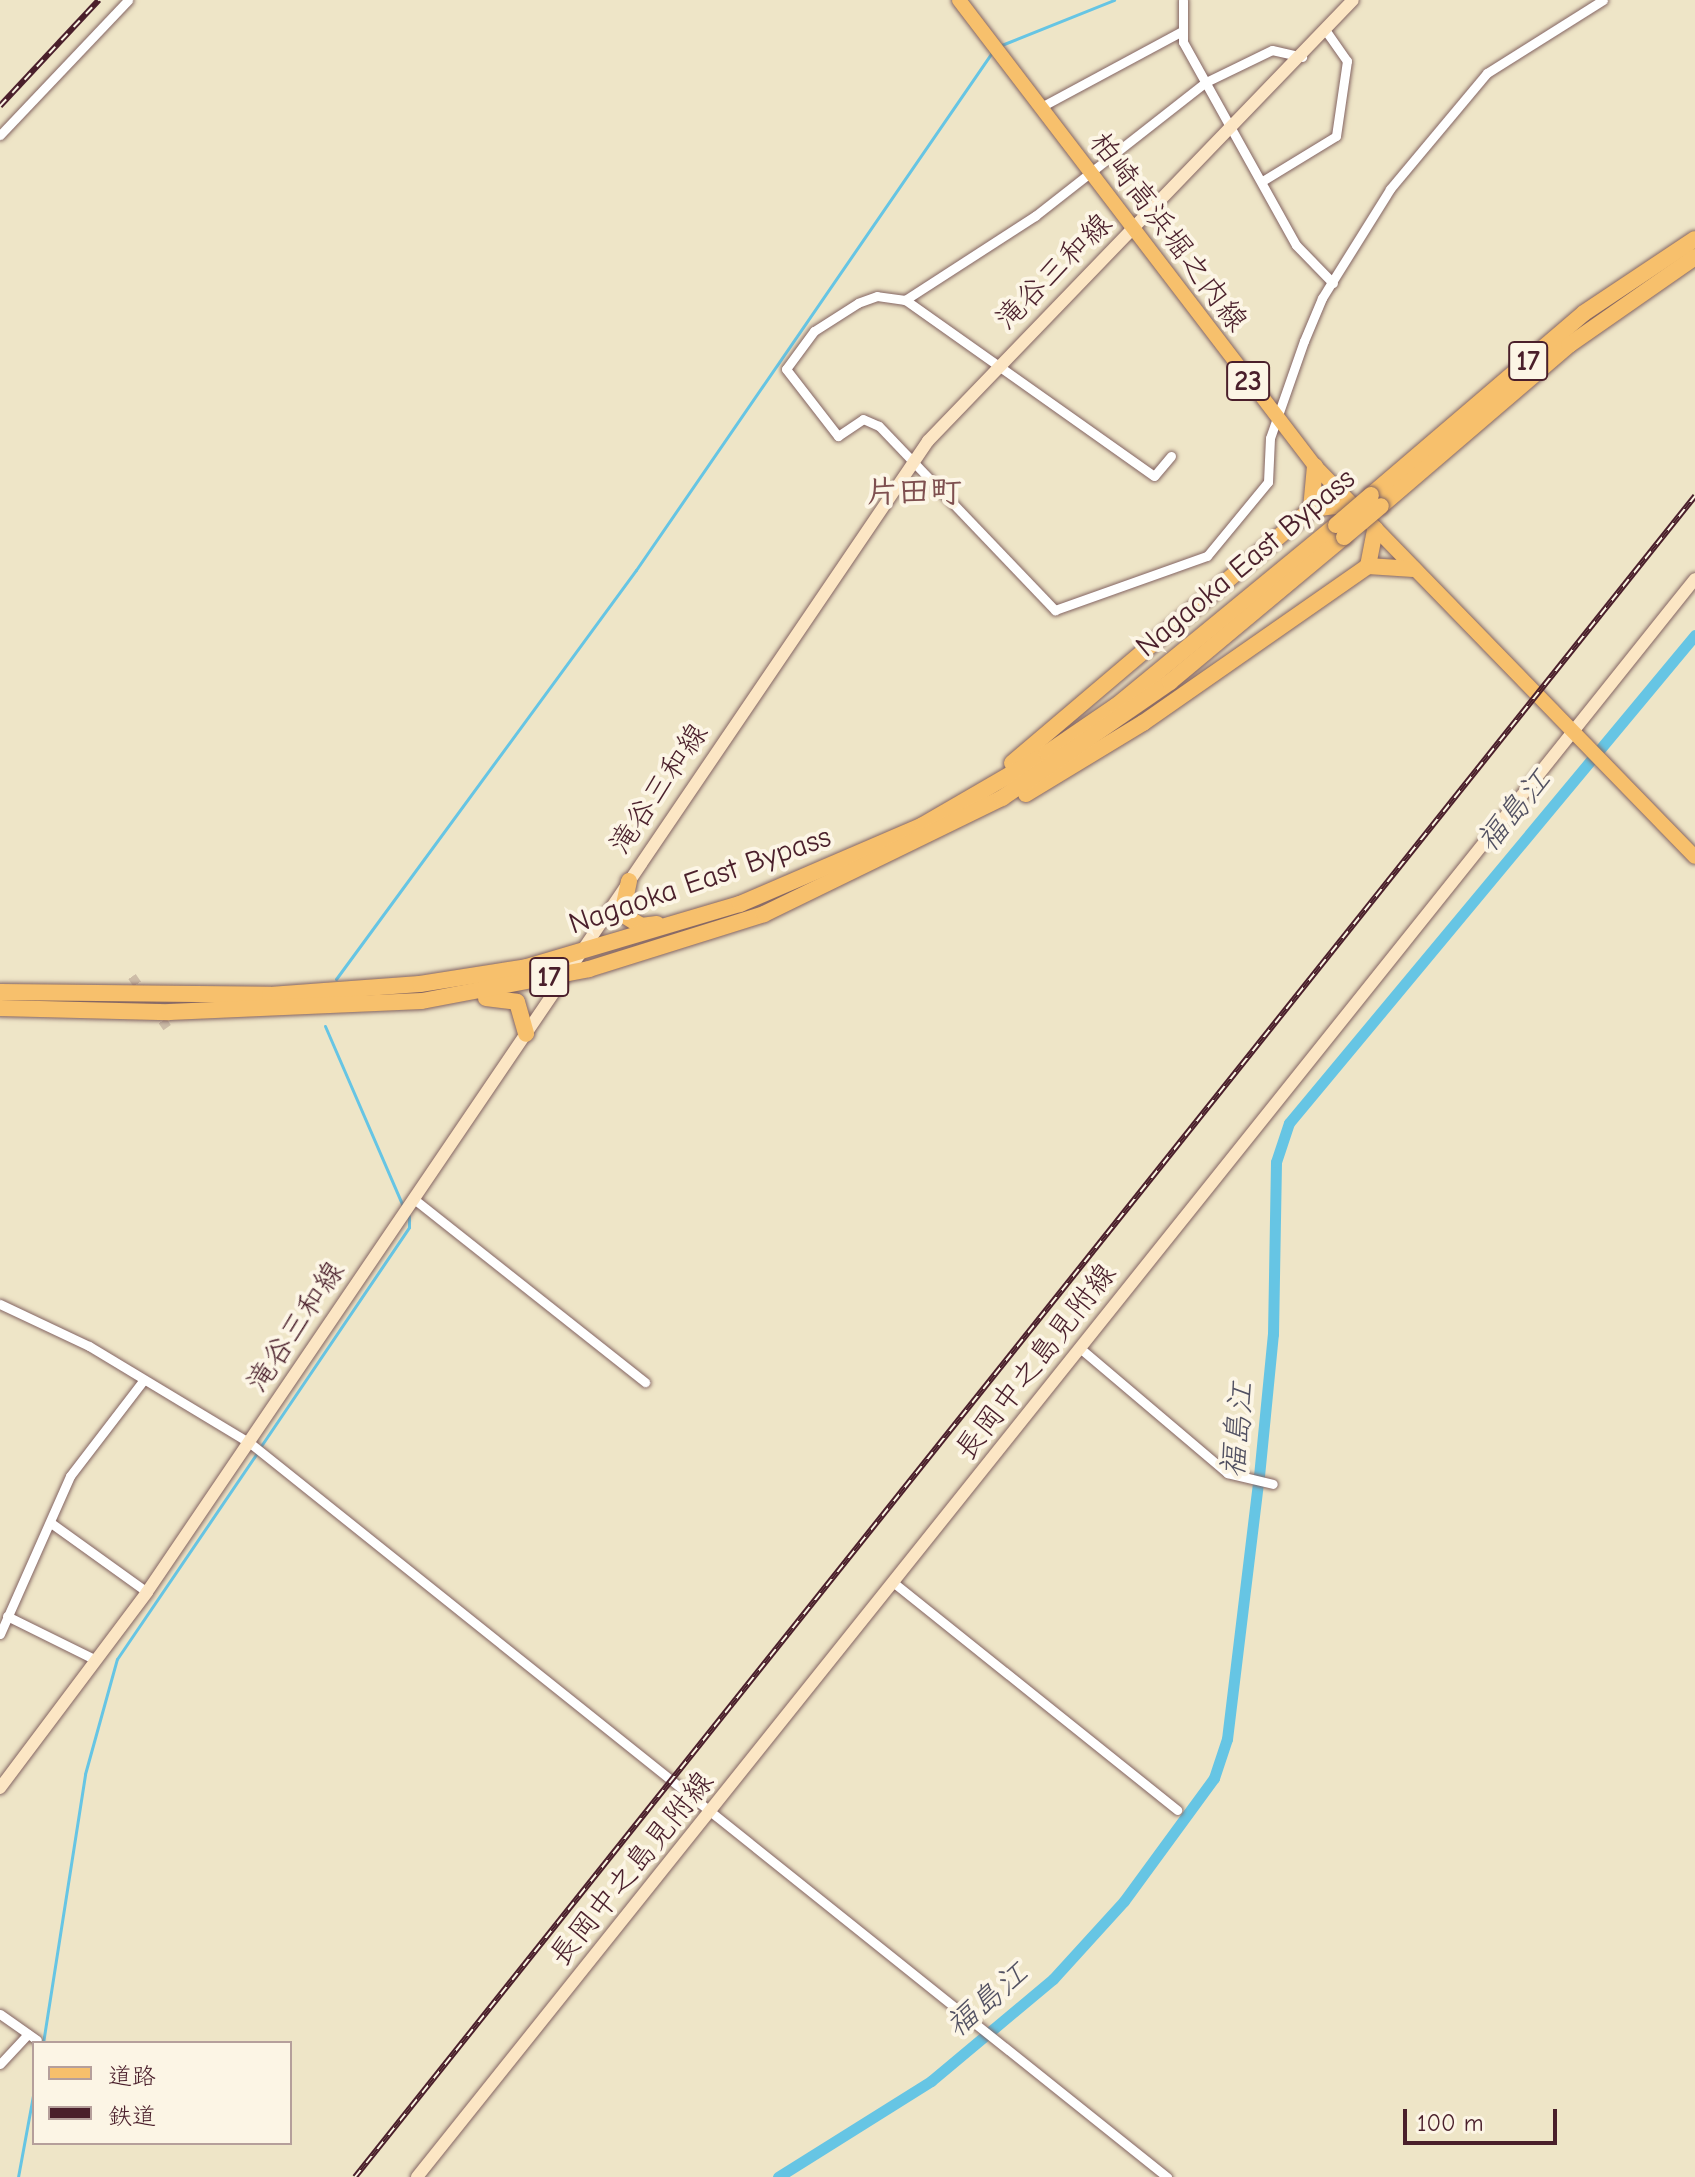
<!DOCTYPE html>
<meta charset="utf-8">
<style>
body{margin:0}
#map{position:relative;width:1695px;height:2177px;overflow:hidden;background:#eee5c7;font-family:"Comic Neue","Klee One",sans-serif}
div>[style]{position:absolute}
.stream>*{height:3px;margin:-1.5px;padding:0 1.5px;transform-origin:1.5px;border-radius:1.5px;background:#66c5e4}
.canal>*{height:11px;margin:-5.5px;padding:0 5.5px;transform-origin:5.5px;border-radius:5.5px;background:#66c5e4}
.street-tunnel>*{height:9px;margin-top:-4.5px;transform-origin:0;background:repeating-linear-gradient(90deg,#cdbda8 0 9px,transparent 0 13.5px)}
.roads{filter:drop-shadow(0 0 2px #836462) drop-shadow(0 0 2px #836462)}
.street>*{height:9px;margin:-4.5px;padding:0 4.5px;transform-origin:4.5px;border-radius:4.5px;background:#fff}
.secondary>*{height:12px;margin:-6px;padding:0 6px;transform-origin:6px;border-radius:6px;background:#fce6c4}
.primary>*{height:14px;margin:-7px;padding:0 7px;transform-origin:7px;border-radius:7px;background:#f7c06c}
.highway>*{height:16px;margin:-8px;padding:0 8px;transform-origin:8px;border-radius:8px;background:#f7c06c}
.rail>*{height:6px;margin-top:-3px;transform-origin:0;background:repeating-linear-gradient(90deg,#fcf5e5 0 9px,#4a1f2b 0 18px);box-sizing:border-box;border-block:2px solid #4a1f2b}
.bridges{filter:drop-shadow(0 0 2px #836462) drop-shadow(0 0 2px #836462)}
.highway-bridge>*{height:16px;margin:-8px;padding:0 8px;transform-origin:8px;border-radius:8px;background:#f7c06c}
span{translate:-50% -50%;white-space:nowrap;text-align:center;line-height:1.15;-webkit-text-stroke:8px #fcf5e5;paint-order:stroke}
.shield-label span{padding:2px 6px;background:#fcf5e5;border:2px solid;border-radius:6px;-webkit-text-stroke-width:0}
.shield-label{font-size:28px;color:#4a1f2b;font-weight:700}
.street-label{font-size:30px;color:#4a1f2b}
.neighbourhood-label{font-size:32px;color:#7e4f4f;font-weight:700}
.water-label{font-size:32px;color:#525162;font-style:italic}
.legend{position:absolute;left:32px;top:2041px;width:260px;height:104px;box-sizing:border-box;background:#fcf5e5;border:2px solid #b59f9b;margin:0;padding:10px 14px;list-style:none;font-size:24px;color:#4a1f2b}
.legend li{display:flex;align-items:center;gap:16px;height:40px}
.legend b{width:40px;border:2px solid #b59f9b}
.scale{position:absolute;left:1403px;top:2109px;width:154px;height:36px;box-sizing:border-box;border:4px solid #4a1f2b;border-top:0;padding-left:10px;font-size:24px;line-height:28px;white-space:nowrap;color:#4a1f2b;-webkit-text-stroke:6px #fcf5e5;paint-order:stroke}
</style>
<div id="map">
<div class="stream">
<div style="left:999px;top:46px;width:124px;rotate:-21.8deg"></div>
<div style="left:336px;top:979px;width:507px;rotate:-53.74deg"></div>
<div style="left:636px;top:570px;width:630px;rotate:-55.48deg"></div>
<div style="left:325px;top:1026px;width:196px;rotate:66.6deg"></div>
<div style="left:261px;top:1446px;width:264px;rotate:-55.9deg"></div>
<div style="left:409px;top:1227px;width:11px;rotate:-90deg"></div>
<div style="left:43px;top:2043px;width:272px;rotate:-81.1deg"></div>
<div style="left:85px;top:1774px;width:119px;rotate:-74.5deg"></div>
<div style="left:117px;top:1659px;width:249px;rotate:-55.8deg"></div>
<div style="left:18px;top:2177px;width:88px;rotate:-79.6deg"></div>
</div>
<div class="canal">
<div style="left:778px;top:2177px;width:181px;rotate:-32.1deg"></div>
<div style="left:931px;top:2081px;width:159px;rotate:-39.9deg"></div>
<div style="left:1053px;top:1979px;width:105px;rotate:-47.7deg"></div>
<div style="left:1124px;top:1901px;width:152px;rotate:-53.8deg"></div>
<div style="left:1214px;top:1778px;width:41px;rotate:-71.6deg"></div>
<div style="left:1227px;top:1739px;width:265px;rotate:-83.1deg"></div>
<div style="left:1259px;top:1476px;width:143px;rotate:-84.4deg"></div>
<div style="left:1273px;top:1334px;width:172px;rotate:-89deg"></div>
<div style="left:1276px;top:1162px;width:41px;rotate:-71.6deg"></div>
<div style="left:1289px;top:1123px;width:635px;rotate:-50.24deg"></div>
</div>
<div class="street-tunnel">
<div style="left:132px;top:976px;width:62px;rotate:55.5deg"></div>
</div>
<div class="roads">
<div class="street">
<div style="left:1183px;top:0;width:42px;rotate:90deg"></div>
<div style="left:1183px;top:42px;width:232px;rotate:60.9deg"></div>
<div style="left:1296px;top:245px;width:53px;rotate:45.8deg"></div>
<div style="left:1041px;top:107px;width:158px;rotate:-28.3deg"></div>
<div style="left:0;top:135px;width:186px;rotate:-46.5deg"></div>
<div style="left:1264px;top:180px;width:84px;rotate:-31.4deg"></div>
<div style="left:1336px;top:136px;width:76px;rotate:-81.7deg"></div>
<div style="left:1347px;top:61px;width:35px;rotate:-125deg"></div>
<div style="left:905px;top:300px;width:155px;rotate:-32.9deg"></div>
<div style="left:1035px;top:216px;width:217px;rotate:-38.1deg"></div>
<div style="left:1206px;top:82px;width:73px;rotate:-25.9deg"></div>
<div style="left:1272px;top:50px;width:31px;rotate:13deg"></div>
<div style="left:1171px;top:456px;width:26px;rotate:130deg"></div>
<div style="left:1154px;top:476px;width:305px;rotate:-144.7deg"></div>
<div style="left:905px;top:300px;width:28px;rotate:-172deg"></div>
<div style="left:877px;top:296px;width:20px;rotate:160deg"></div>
<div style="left:858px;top:303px;width:52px;rotate:147.5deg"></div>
<div style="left:814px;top:331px;width:47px;rotate:126.4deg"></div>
<div style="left:786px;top:369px;width:85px;rotate:52.2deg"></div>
<div style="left:838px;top:436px;width:30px;rotate:-34deg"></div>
<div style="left:863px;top:419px;width:17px;rotate:24deg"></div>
<div style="left:879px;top:426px;width:255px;rotate:46.3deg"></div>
<div style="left:1055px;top:610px;width:161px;rotate:-19.6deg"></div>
<div style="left:1207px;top:556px;width:96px;rotate:-50.5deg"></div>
<div style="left:1268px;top:482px;width:44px;rotate:-87.4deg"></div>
<div style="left:1270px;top:438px;width:103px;rotate:-70.7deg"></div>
<div style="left:1304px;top:341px;width:47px;rotate:-67.3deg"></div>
<div style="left:1322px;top:298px;width:128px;rotate:-58deg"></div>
<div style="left:1390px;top:189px;width:151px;rotate:-50.1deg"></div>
<div style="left:1487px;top:73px;width:137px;rotate:-32.2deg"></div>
<div style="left:414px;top:1199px;width:295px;rotate:38.4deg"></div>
<div style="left:0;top:1304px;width:98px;rotate:25.3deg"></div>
<div style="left:89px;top:1346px;width:188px;rotate:31.1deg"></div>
<div style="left:250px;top:1443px;width:1175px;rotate:38.68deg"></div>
<div style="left:1081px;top:1349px;width:192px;rotate:40.3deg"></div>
<div style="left:1227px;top:1473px;width:47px;rotate:13.4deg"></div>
<div style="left:51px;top:1523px;width:118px;rotate:35.7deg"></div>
<div style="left:894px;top:1583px;width:363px;rotate:38.7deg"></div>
<div style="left:7px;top:1616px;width:99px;rotate:26.3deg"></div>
<div style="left:0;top:1634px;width:173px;rotate:-66.1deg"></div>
<div style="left:70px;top:1476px;width:120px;rotate:-52.5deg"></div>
<div style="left:0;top:2014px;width:45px;rotate:35.1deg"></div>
<div style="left:0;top:2064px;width:41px;rotate:-47deg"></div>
</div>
<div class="secondary">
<div style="left:0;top:1788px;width:245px;rotate:-53.1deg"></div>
<div style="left:147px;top:1592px;width:1391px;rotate:-55.84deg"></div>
<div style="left:928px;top:441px;width:612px;rotate:-46.06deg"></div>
<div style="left:417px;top:2177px;width:2046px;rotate:-51.35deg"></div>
</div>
<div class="primary">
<div style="left:959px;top:0;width:586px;rotate:52.62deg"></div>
<div style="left:1315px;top:466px;width:545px;rotate:45.82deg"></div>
</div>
<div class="highway">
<div style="left:1371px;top:495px;width:280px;rotate:-40.5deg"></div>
<div style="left:1584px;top:313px;width:133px;rotate:-33.7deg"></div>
<div style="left:1381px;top:506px;width:248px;rotate:-40.6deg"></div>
<div style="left:1569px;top:345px;width:154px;rotate:-34.9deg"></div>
<div style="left:1311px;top:509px;width:43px;rotate:-84.7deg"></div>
<div style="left:1368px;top:566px;width:38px;rotate:-79deg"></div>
<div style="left:1012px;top:763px;width:392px;rotate:-40.3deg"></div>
<div style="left:1311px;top:509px;width:39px;rotate:-7deg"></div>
<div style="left:1026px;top:794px;width:137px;rotate:-31.3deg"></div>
<div style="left:1143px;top:723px;width:274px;rotate:-34.9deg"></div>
<div style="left:1368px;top:566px;width:45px;rotate:3.8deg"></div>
<div style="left:629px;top:881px;width:34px;rotate:102deg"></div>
<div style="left:622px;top:914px;width:22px;rotate:32deg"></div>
<div style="left:641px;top:926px;width:16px;rotate:-7deg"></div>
<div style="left:0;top:992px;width:270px;rotate:0.6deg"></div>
<div style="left:270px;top:995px;width:150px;rotate:-4.2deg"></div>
<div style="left:420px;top:984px;width:108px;rotate:-9deg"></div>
<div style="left:527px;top:967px;width:222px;rotate:-16.5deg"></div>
<div style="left:740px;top:904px;width:199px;rotate:-23.3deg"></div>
<div style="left:923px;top:825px;width:143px;rotate:-30.1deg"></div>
<div style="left:1047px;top:753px;width:83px;rotate:-34.3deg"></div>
<div style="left:1116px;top:706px;width:285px;rotate:-39.4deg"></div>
<div style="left:486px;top:998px;width:31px;rotate:7deg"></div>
<div style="left:517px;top:1002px;width:33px;rotate:74deg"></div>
<div style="left:0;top:1008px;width:169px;rotate:1.4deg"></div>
<div style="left:169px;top:1012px;width:253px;rotate:-2.5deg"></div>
<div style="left:422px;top:1001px;width:170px;rotate:-10.8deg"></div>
<div style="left:589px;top:969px;width:183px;rotate:-17.4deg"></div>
<div style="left:764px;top:914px;width:265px;rotate:-26deg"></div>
<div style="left:1002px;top:798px;width:204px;rotate:-34.6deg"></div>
<div style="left:1170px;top:682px;width:226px;rotate:-39.8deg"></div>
</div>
</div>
<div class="rail">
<div style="left:0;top:106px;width:145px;rotate:-47deg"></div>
<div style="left:355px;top:2177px;width:2150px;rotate:-51.44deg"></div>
</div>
<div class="bridges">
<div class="highway-bridge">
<div style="left:1336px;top:525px;width:46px;rotate:-40.6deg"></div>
<div style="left:1344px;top:537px;width:48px;rotate:-40deg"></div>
</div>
</div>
<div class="shield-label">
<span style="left:1528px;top:361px">17</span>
<span style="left:1248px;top:381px">23</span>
<span style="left:549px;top:977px">17</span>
</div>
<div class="street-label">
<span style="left:1168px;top:232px;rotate:53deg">柏崎高浜堀之内線</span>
<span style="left:1054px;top:272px;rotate:-45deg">滝谷三和線</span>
<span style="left:1246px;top:563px;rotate:-40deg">Nagaoka East Bypass</span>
<span style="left:659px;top:789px;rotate:-56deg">滝谷三和線</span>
<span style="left:700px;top:881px;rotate:-19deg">Nagaoka East Bypass</span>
<span style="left:296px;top:1327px;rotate:-56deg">滝谷三和線</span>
<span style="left:1036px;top:1362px;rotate:-52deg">長岡中之島見附線</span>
<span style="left:632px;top:1869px;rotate:-51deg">長岡中之島見附線</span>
</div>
<div class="neighbourhood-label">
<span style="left:914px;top:492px">片田町</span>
</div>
<div class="water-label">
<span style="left:1514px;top:811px;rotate:-50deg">福島江</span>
<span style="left:1238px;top:1430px;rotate:-84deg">福島江</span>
<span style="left:987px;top:2000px;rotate:-40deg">福島江</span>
</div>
<ul class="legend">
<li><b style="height:10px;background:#f7c06c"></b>道路</li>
<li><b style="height:10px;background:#4a1f2b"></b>鉄道</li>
</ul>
<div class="scale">100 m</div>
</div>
